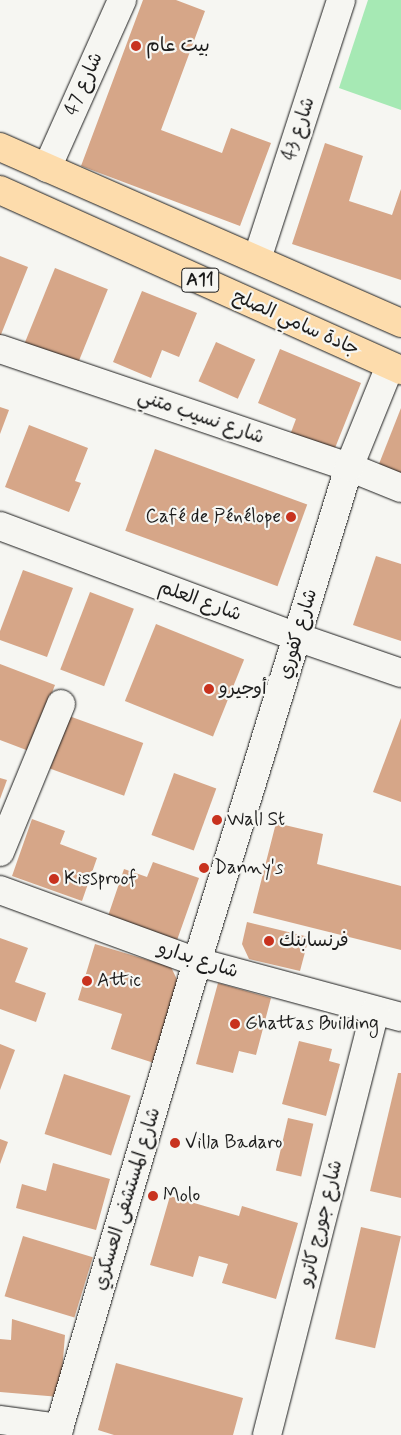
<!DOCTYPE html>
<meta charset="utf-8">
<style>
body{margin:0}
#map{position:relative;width:401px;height:1435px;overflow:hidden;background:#f6f6f2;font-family:Mynerve,"Playpen Sans Arabic",sans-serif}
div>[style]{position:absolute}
.green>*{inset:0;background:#a6e9b4}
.building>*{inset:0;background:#d6a688;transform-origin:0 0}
.roads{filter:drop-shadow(0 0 1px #1c1c1c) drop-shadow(0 0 1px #1c1c1c)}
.minor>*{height:28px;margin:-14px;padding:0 14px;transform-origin:14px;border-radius:14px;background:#f6f6f2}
.highway>*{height:28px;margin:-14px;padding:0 14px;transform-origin:14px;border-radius:14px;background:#fddcac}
.dots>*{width:14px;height:14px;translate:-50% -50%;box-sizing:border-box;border:2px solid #f6f6f2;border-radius:50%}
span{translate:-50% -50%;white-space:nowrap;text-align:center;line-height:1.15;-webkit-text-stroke:4.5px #f6f6f2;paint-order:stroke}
.shield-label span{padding:1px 4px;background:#f6f6f2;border:1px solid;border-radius:4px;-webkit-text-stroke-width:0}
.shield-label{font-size:18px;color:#1c1c1c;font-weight:700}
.poi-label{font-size:19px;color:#1c1c1c}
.left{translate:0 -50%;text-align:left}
.right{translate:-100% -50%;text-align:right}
.street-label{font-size:19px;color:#1c1c1c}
</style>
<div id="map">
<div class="green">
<div style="clip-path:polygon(368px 0,401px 0,401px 110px,339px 88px)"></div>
</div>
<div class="building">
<div style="clip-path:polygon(143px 0,176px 0,205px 11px,161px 130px,222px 153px,231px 128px,271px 143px,240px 226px,81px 166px)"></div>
<div style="clip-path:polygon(325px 143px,363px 156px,349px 201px,392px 215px,401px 189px,401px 280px,292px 244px)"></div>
<div style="clip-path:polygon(0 256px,28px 267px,0 337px)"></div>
<div style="left:55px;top:268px;width:57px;height:83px;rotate:22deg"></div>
<div style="clip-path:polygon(142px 291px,197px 313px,179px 357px,162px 350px,151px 378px,113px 362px)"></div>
<div style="left:216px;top:342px;width:43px;height:43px;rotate:24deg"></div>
<div style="clip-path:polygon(280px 349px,361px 383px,333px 453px,290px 435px,296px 419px,258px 403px)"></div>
<div style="clip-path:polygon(0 407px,9px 410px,0 434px)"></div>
<div style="clip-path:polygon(401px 408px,401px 479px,377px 469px)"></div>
<div style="clip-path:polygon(29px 425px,88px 448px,75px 481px,81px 483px,69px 512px,5px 487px)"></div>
<div style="left:155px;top:449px;width:162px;height:87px;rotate:20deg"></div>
<div style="clip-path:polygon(376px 556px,401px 564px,401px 641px,353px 625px)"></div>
<div style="clip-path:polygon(23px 570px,73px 588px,47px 657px,0 640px,0 631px)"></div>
<div style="left:90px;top:592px;width:47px;height:83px;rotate:21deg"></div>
<div style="left:156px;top:624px;width:95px;height:83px;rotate:22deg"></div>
<div style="clip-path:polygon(0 664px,55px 685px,29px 751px,0 740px)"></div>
<div style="left:69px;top:716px;width:79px;height:56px;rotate:20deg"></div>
<div style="clip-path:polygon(401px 718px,401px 802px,373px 792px)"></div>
<div style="left:174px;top:773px;width:45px;height:66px;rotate:20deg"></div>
<div style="clip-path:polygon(0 778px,7px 780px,0 799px)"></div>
<div style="clip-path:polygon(32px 819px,65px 831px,60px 844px,97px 858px,82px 901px,12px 876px)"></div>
<div style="clip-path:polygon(276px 823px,323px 834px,317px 864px,401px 886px,401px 950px,253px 913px)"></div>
<div style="clip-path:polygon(153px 862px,199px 878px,176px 943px,107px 919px,124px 869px,147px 877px)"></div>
<div style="clip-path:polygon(247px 922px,309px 937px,300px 971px,249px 959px,242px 944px)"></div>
<div style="clip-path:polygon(0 938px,28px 948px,15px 982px,46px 993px,36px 1022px,0 1009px)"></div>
<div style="clip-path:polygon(95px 944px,171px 967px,181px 988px,157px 1064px,111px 1049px,122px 1014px,78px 1000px)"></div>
<div style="clip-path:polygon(218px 983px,271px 998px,256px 1055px,239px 1051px,233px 1073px,196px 1064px)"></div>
<div style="clip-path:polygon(299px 1041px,332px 1049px,329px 1061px,340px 1064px,326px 1116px,282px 1104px)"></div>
<div style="clip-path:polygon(0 1044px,15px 1050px,0 1090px)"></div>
<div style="clip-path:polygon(398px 1073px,401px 1073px,401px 1198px,370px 1191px)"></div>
<div style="left:64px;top:1074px;width:70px;height:63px;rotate:18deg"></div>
<div style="left:288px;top:1118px;width:26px;height:54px;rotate:13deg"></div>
<div style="clip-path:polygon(0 1139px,8px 1142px,0 1164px)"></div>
<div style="clip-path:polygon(53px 1163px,110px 1179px,96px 1230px,16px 1208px,22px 1184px,46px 1191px)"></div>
<div style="clip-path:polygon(170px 1196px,239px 1216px,242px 1206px,298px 1223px,276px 1299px,222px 1283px,228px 1264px,199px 1256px,193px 1277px,150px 1265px)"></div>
<div style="left:361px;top:1227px;width:41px;height:115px;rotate:13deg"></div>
<div style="left:23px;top:1236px;width:73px;height:63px;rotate:17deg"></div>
<div style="clip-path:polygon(12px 1319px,65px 1335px,60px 1397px,0 1392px,0 1339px,11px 1340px)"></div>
<div style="clip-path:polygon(116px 1363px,243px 1398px,233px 1435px,114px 1435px,98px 1430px)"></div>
</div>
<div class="roads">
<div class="minor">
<div style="left:47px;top:168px;width:184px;rotate:-65.9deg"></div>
<div style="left:257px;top:259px;width:272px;rotate:-72deg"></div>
<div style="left:0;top:349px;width:368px;rotate:18.7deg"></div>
<div style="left:349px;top:467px;width:56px;rotate:22deg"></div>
<div style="left:0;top:526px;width:317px;rotate:20.5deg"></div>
<div style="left:297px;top:637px;width:110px;rotate:19.1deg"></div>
<div style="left:0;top:852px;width:160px;rotate:-67.6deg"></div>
<div style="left:0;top:890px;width:210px;rotate:20.1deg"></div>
<div style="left:197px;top:962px;width:211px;rotate:15.1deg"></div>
<div style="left:0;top:1420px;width:60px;rotate:7.7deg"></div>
<div style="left:57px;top:1435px;width:493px;rotate:-73.5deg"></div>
<div style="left:197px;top:962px;width:518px;rotate:-72.93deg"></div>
<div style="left:349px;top:467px;width:109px;rotate:-67.9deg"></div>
<div style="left:267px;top:1435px;width:438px;rotate:-75.7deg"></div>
</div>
<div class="highway">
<div style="left:0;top:147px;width:438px;rotate:23.7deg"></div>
<div style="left:0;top:190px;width:440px;rotate:24.2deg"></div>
</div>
</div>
<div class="dots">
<div style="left:136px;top:46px;background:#c8321e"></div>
<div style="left:291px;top:517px;background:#c8321e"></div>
<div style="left:209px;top:689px;background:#c8321e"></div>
<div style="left:217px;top:820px;background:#c8321e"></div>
<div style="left:204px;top:868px;background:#c8321e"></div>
<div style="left:54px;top:879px;background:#c8321e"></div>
<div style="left:269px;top:941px;background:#c8321e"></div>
<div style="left:87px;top:981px;background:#c8321e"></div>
<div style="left:235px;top:1024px;background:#c8321e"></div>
<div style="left:175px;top:1143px;background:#c8321e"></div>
<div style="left:153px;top:1196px;background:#c8321e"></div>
</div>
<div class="shield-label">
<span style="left:200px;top:280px">A11</span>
</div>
<div class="poi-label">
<span class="left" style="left:146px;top:46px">بيت عام</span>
<span class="right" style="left:281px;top:517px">Café de Pénélope</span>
<span class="left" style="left:219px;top:689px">أوجيرو</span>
<span class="left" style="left:227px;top:820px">Wall St</span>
<span class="left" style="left:214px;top:868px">Danny's</span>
<span class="left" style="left:64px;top:879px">Kissproof</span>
<span class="left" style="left:279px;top:941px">فرنسابنك</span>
<span class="left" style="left:97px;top:981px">Attic</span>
<span class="left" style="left:245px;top:1024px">Ghattas Building</span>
<span class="left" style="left:185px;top:1143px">Villa Badaro</span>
<span class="left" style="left:163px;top:1196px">Molo</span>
</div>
<div class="street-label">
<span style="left:84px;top:84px;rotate:-66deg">شارع 47</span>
<span style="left:299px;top:129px;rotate:-72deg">شارع 43</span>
<span style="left:296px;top:323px;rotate:24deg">جادة سامي الصلح</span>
<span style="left:201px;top:417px;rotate:19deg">شارع نسيب متني</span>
<span style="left:200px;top:601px;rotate:20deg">شارع العلم</span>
<span style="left:298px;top:634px;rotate:-73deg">شارع كفوري</span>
<span style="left:198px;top:960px;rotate:18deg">شارع بدارو</span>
<span style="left:127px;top:1199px;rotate:-73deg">شارع المستشفى العسكري</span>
<span style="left:321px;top:1223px;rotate:-76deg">شارع جورج كاترو</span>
</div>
</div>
